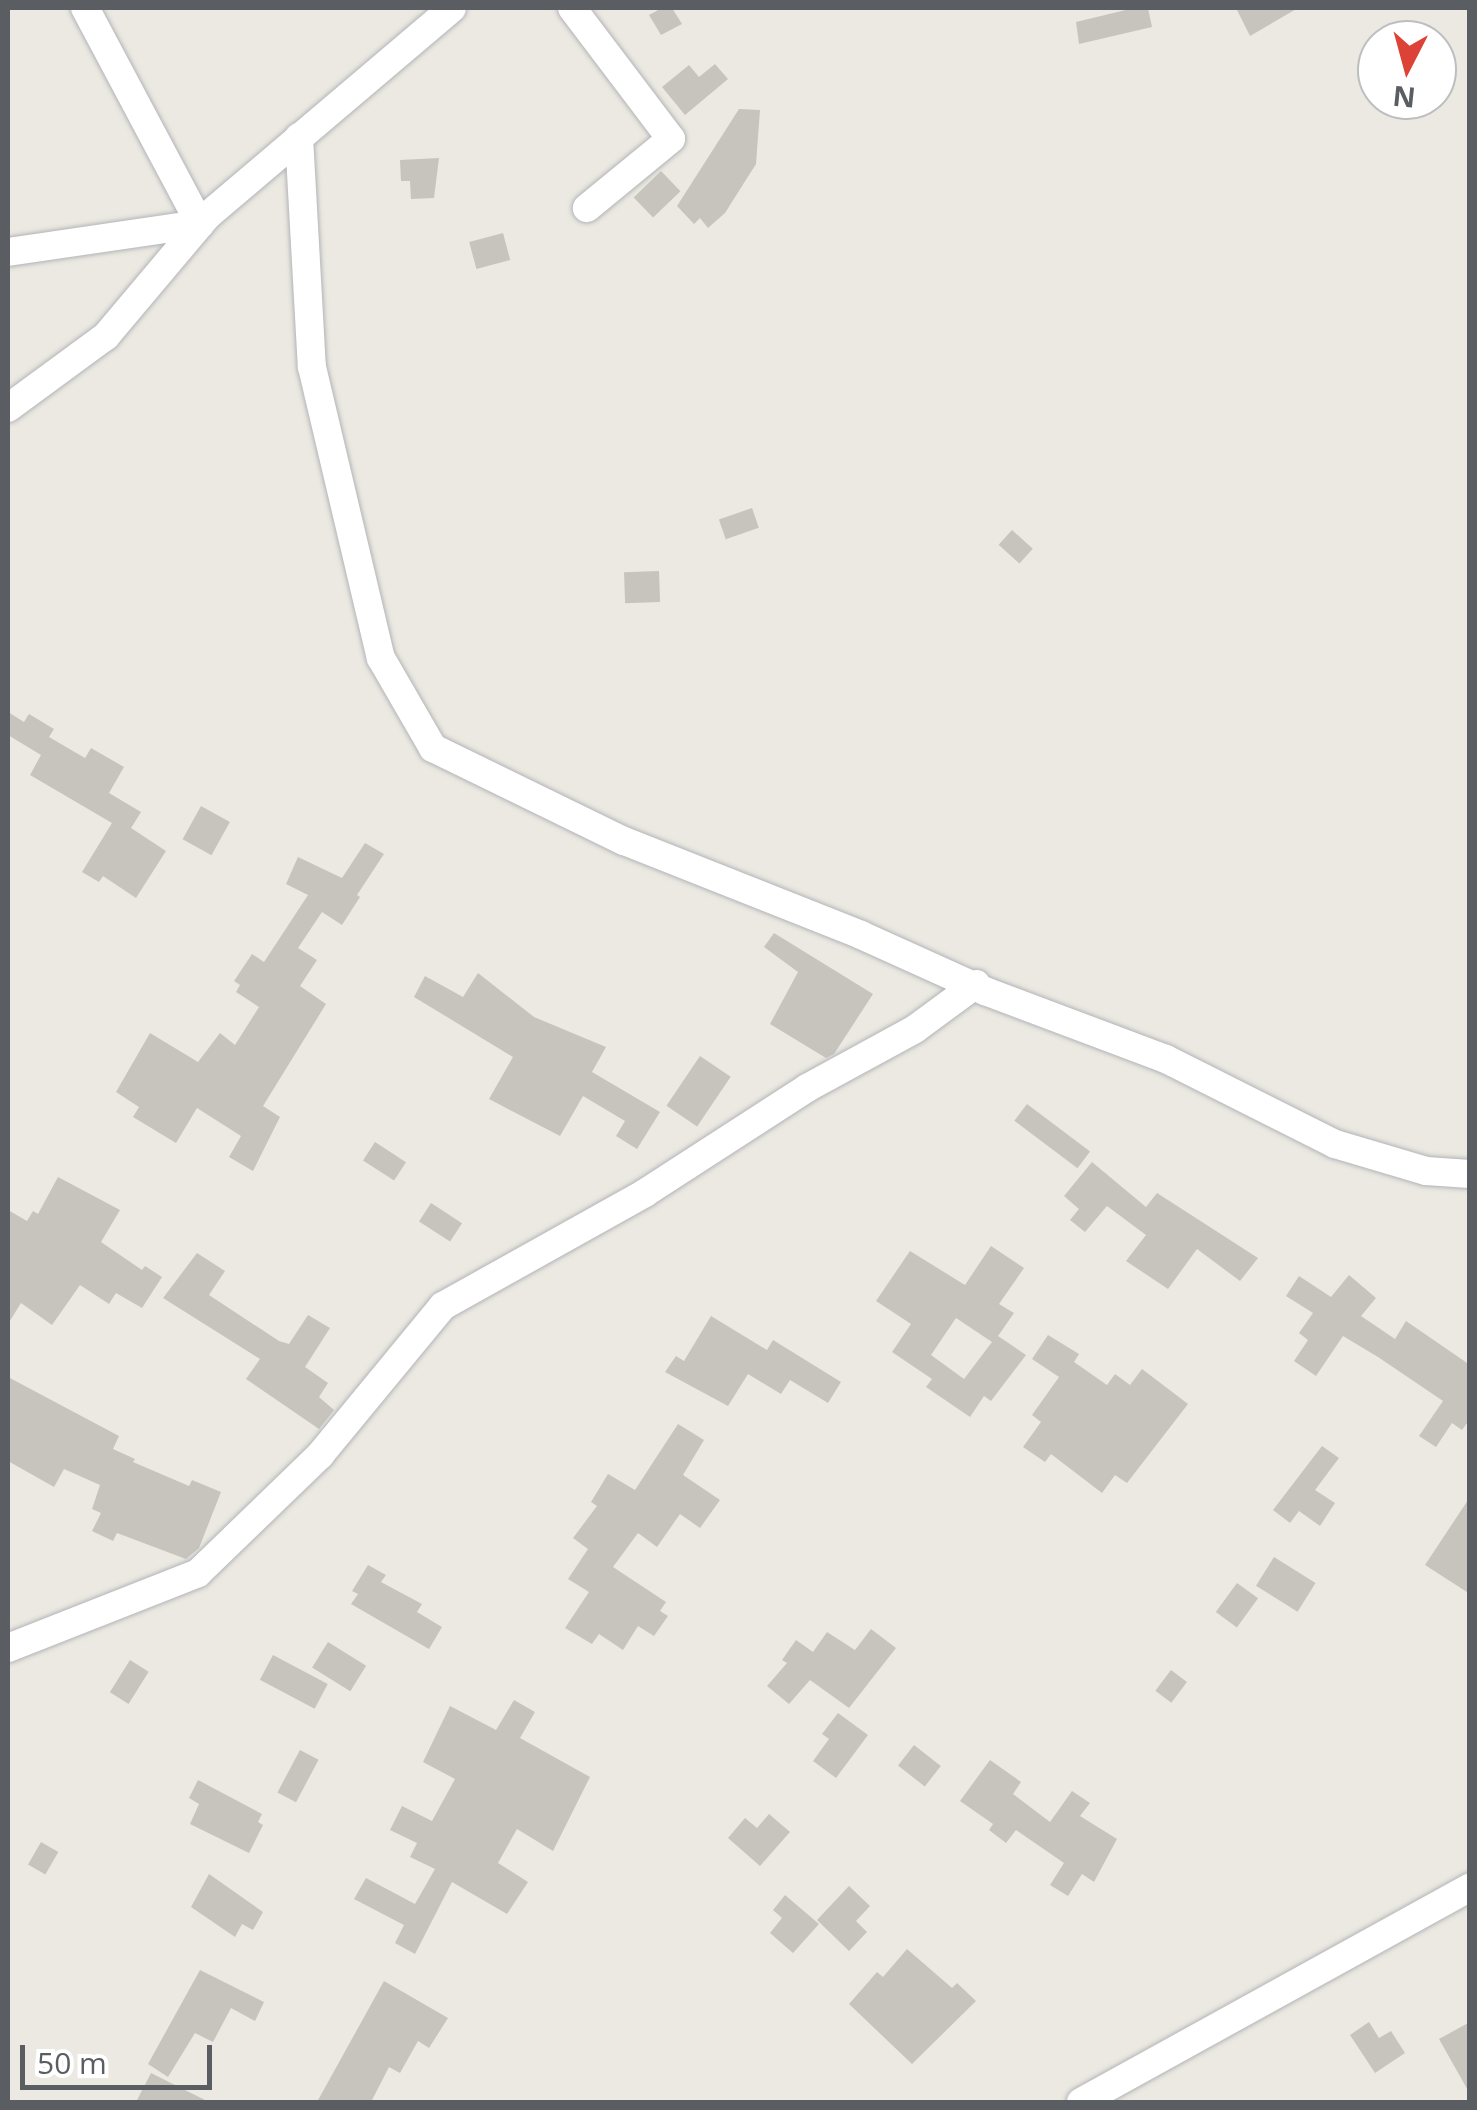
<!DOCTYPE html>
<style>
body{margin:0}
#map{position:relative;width:1477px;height:2110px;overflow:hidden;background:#ebe9e1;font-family:"Open Sans",sans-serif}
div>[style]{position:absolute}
.building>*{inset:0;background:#c7c4be;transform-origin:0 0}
.roads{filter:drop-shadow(0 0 2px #b2b4b8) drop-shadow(0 0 2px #b2b4b8)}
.minor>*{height:28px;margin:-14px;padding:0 14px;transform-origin:14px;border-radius:14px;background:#fff}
span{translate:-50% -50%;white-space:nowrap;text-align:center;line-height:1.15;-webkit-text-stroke:9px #fff;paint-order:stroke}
.frame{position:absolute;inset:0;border:10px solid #5a5d61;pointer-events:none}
.north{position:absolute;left:1357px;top:20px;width:100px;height:100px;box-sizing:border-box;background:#fff;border:2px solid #bdbec0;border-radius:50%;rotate:186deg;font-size:28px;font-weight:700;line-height:40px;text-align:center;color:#5a5d61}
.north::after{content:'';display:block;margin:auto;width:35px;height:45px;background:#dc4236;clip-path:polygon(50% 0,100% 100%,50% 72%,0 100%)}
.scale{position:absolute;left:20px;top:2045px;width:192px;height:45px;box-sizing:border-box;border:5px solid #5a5d61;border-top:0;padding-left:12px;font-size:30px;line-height:35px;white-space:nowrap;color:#5a5d61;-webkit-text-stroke:8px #fff;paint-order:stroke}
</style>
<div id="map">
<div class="building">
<div style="clip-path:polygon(662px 8px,672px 8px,682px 24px,661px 35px,649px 15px)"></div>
<div style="clip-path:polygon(1134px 8px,1148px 8px,1152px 27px,1079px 44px,1076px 22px)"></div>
<div style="clip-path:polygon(1236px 8px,1298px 8px,1250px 36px)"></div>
<div style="clip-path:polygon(715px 64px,728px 79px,685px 115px,662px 87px,689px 65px,699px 77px)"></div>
<div style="clip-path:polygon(739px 109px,760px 110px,756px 164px,725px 213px,708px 228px,700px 218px,694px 224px,677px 206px)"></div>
<div style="clip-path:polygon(439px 158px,434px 198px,411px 199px,410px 181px,401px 181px,400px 160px)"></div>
<div style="left:661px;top:171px;width:28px;height:38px;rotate:46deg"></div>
<div style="left:503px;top:233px;width:28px;height:35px;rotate:75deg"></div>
<div style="left:752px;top:508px;width:21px;height:35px;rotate:71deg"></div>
<div style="left:1012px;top:530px;width:28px;height:20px;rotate:42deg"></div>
<div style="left:659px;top:571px;width:31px;height:35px;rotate:88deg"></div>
<div style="clip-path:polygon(8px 712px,24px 722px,29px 714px,54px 729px,49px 737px,85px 758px,91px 748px,124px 767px,109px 793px,141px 812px,131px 828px,166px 851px,136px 898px,103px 876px,99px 882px,82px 872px,112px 823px,30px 775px,41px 755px,8px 735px)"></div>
<div style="left:201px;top:806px;width:33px;height:38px;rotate:29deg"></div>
<div style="clip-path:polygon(365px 843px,384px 854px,357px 895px,360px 897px,342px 925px,322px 912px,298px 948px,317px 960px,300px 986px,326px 1004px,263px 1106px,280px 1117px,253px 1171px,229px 1157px,241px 1136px,197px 1108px,176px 1143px,133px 1117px,139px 1107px,116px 1092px,150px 1033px,198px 1062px,220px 1033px,235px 1045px,259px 1007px,236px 992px,240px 985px,234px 981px,252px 954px,264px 962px,308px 895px,286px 884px,298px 857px,342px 878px)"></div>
<div style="clip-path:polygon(774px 933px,873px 994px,834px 1054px,826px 1058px,770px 1024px,798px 972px,764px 947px)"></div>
<div style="clip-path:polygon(478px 973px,534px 1017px,606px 1047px,592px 1072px,660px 1112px,637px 1149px,616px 1136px,625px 1121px,583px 1096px,560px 1136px,489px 1099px,513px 1057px,414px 997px,425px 976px,463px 997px)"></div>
<div style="left:700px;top:1056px;width:37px;height:60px;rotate:34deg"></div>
<div style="left:1027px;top:1104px;width:79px;height:21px;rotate:37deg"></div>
<div style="left:375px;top:1142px;width:37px;height:22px;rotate:33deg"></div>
<div style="clip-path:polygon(1092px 1162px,1146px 1207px,1157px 1193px,1258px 1258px,1240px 1281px,1197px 1249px,1168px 1289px,1126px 1261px,1146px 1235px,1107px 1206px,1085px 1232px,1070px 1220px,1079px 1209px,1064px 1196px)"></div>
<div style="clip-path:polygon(58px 1177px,120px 1210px,101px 1242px,142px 1270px,145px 1266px,162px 1277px,142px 1308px,116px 1293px,109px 1304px,80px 1285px,52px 1325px,21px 1303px,8px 1324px,8px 1210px,27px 1221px,33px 1211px,38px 1214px)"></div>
<div style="left:431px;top:1203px;width:37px;height:22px;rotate:33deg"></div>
<div style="clip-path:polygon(evenodd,991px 1246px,1024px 1268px,999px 1304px,1014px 1313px,998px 1336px,1026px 1355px,991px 1401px,984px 1396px,970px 1417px,926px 1387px,932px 1379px,892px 1352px,911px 1324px,876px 1301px,910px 1251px,965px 1285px,991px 1246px,956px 1318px,992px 1342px,964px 1379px,931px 1355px,956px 1318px)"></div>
<div style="clip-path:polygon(197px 1253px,225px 1271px,209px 1295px,279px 1341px,289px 1344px,308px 1315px,330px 1328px,305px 1367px,328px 1383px,319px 1397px,334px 1410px,319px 1429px,246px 1379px,260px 1359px,163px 1298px)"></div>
<div style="clip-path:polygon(1349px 1275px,1376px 1298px,1361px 1316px,1395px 1339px,1406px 1321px,1470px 1365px,1470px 1419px,1462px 1430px,1452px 1423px,1436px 1447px,1419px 1436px,1443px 1401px,1378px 1357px,1343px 1336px,1316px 1376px,1294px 1361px,1308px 1340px,1299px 1333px,1313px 1313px,1286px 1296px,1299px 1276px,1331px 1297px)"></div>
<div style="clip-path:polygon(711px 1316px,767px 1350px,773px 1340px,841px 1382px,828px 1403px,790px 1380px,781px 1394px,748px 1374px,728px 1406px,665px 1372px,676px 1356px,684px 1361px)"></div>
<div style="clip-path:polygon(1048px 1335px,1079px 1354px,1074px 1362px,1107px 1385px,1115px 1374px,1130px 1385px,1142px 1369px,1188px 1404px,1127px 1483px,1115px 1475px,1102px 1493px,1051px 1454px,1045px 1462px,1023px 1447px,1041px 1422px,1032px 1415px,1059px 1377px,1032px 1359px)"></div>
<div style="clip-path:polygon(8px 1377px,119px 1436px,113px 1449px,135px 1459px,133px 1462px,189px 1486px,192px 1480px,221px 1492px,199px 1548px,186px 1559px,117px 1533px,113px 1541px,92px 1531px,101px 1513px,92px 1509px,100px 1485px,64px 1469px,54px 1487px,8px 1461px)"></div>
<div style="clip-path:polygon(678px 1424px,704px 1440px,683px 1475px,720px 1500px,700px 1528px,680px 1514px,657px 1547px,638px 1533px,613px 1567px,666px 1602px,660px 1611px,668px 1616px,654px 1636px,638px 1626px,623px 1650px,599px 1634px,592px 1644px,565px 1628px,589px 1592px,568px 1579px,588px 1549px,573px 1538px,597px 1506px,591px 1502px,608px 1474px,635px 1490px)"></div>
<div style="clip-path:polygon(1322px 1446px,1339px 1458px,1315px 1490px,1335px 1503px,1320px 1526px,1299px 1511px,1290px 1523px,1273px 1510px)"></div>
<div style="clip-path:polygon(1470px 1497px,1470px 1594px,1425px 1565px)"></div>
<div style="left:1274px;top:1557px;width:49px;height:34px;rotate:32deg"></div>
<div style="clip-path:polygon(368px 1565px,386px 1575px,381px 1582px,422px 1604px,417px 1612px,442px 1627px,429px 1649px,351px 1604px,358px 1594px,352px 1591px)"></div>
<div style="left:1237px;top:1583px;width:26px;height:36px;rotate:36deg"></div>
<div style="clip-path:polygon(871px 1629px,896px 1648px,849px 1708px,810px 1680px,789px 1704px,767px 1686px,787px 1663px,782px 1660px,796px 1640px,813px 1652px,827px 1632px,855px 1650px)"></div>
<div style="left:328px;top:1642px;width:45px;height:30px;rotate:32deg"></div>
<div style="left:273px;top:1655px;width:62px;height:28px;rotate:28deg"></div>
<div style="left:130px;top:1660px;width:22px;height:38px;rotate:32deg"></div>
<div style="left:1171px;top:1670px;width:20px;height:26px;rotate:37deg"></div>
<div style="clip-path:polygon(514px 1700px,535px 1712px,520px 1738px,590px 1777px,553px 1851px,517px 1829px,498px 1863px,528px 1882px,507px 1914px,452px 1882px,415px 1954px,395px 1943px,404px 1925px,354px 1899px,366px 1878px,415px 1904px,435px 1869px,410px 1857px,417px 1843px,390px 1830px,402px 1806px,432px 1821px,455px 1779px,423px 1762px,450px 1706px,496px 1730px)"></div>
<div style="clip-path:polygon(838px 1713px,868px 1735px,836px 1778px,813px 1761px,829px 1739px,822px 1734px)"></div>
<div style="left:914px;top:1745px;width:34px;height:26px;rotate:38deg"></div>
<div style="left:300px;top:1750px;width:21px;height:48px;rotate:28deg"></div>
<div style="clip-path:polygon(990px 1760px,1021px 1782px,1013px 1794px,1050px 1822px,1072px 1791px,1090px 1803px,1080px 1816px,1117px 1839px,1094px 1882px,1082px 1874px,1068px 1896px,1050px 1885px,1064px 1863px,1016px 1830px,1006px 1843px,989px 1830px,993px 1824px,960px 1801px)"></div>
<div style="clip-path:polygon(198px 1780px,262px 1814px,258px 1822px,263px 1825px,249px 1853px,190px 1824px,199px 1804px,189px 1798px)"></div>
<div style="clip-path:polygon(769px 1814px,790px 1832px,760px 1866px,728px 1838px,745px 1818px,757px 1828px)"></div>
<div style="left:41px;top:1842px;width:20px;height:26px;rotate:30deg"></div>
<div style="clip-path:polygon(209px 1874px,263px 1912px,253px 1930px,242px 1924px,235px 1937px,191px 1907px)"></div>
<div style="clip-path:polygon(849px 1886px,870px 1906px,856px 1921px,867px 1932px,849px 1951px,817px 1920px)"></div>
<div style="clip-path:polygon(785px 1895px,819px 1924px,793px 1953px,770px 1933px,782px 1918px,773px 1910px)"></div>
<div style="clip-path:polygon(907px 1949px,952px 1988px,957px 1983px,976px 2001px,912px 2064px,849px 2004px,877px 1972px,883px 1977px)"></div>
<div style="clip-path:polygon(200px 1970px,264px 2002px,255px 2021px,231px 2008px,213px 2042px,195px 2033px,168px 2077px,148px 2064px)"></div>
<div style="clip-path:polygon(384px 1981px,448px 2018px,429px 2048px,418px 2041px,400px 2073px,389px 2067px,371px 2102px,317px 2102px)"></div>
<div style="clip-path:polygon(1369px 2022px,1379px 2038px,1391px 2031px,1405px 2053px,1375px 2073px,1350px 2035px)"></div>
<div style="clip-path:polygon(1470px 2022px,1470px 2094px,1439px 2039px)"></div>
<div style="clip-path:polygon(151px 2073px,209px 2102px,136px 2102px)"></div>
</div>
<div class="roads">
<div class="minor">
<div style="left:572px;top:8px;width:164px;rotate:52.9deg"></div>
<div style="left:671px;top:139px;width:109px;rotate:140.6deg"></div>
<div style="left:299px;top:137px;width:230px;rotate:86.8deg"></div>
<div style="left:312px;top:367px;width:299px;rotate:76.7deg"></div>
<div style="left:381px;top:658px;width:104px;rotate:60deg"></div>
<div style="left:433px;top:748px;width:212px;rotate:26deg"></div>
<div style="left:624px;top:841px;width:255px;rotate:21.6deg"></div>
<div style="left:861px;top:935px;width:136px;rotate:24.3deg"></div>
<div style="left:985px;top:991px;width:193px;rotate:20.6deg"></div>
<div style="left:1166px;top:1059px;width:189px;rotate:26.7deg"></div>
<div style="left:1335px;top:1144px;width:95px;rotate:16.5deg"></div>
<div style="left:1426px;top:1171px;width:44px;rotate:3.9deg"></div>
<div style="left:8px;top:252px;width:194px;rotate:-8.3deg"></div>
<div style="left:200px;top:224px;width:245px;rotate:-118deg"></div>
<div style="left:8px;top:408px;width:122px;rotate:-36.3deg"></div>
<div style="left:106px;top:336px;width:157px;rotate:-49.9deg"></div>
<div style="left:207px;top:216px;width:321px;rotate:-40.3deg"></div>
<div style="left:8px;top:1648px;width:204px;rotate:-21.5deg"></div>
<div style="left:198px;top:1573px;width:170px;rotate:-44deg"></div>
<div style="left:320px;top:1455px;width:193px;rotate:-50.5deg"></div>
<div style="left:443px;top:1306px;width:231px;rotate:-29.2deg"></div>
<div style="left:645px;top:1193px;width:193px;rotate:-32.9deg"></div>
<div style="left:807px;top:1088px;width:123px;rotate:-28.6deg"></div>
<div style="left:915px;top:1029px;width:76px;rotate:-36.4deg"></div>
<div style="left:1081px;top:2102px;width:444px;rotate:-28.9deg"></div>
</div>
</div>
<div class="frame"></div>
<div class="north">N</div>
<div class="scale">50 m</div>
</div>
